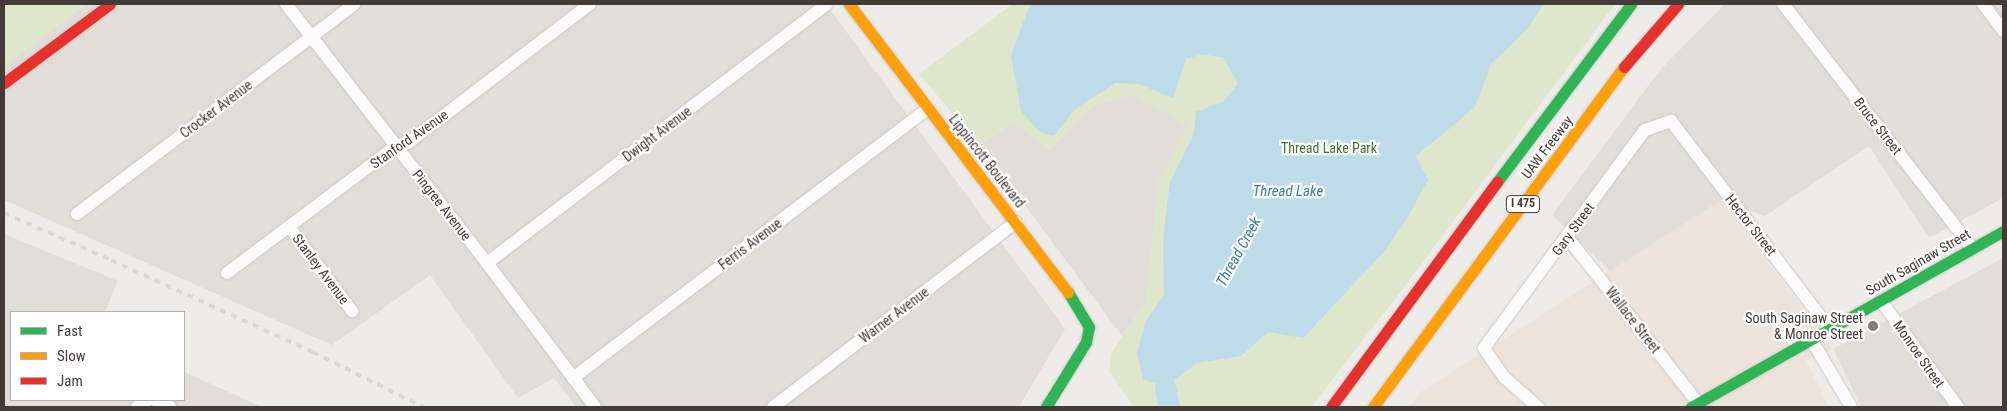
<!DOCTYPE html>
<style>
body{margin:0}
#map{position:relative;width:2007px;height:411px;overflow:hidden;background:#eeece9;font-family:"Roboto Condensed",sans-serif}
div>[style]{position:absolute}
.residential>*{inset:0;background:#e1ddd7}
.commercial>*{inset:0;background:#ede3da}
.green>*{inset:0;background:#dee6cb}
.water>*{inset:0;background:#bddbe8}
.river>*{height:21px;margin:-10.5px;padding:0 10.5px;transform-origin:10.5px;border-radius:10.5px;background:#bddbe8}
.roads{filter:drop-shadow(0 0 1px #cac8c5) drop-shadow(0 0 1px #cac8c5)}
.street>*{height:12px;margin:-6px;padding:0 6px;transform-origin:6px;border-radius:6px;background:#fcfcfc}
.fast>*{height:11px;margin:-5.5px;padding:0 5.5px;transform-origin:5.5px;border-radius:5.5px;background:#30b455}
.slow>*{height:11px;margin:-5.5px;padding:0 5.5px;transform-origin:5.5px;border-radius:5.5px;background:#ff9f0a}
.jam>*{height:11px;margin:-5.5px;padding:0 5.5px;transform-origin:5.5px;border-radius:5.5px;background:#e5322d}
.rail>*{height:4px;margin-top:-2px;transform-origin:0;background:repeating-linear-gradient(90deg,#d8d8d7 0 6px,transparent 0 12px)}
.dots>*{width:14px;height:14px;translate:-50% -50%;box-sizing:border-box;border:2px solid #fff;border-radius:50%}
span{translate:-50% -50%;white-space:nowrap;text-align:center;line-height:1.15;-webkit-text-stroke:4.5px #fff;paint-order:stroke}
.shield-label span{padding:1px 4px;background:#fff;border:1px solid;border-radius:4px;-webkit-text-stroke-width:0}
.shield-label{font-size:12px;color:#433c36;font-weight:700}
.street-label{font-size:14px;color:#433c36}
.park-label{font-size:14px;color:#4e6d30}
.poi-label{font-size:14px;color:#433c36}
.right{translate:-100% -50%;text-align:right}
.water-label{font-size:15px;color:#3a7c9b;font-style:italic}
.frame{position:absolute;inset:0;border:5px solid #433c36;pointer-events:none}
.legend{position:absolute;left:10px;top:311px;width:175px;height:90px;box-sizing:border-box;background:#fff;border:1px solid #b4b1af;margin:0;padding:6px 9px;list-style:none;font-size:15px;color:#433c36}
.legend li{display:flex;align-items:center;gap:10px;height:25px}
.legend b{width:25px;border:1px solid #b4b1af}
</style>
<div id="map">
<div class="residential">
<div style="clip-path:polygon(86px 4px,826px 4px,1065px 329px,1019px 407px,576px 407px,554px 378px,518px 398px,430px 275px,332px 345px,4px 200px,4px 66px)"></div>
<div style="clip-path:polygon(1725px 4px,2003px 4px,2003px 198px,1929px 238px,1869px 146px,1765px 216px,1721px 201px,1610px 271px,1552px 215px,1660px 70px)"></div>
<div style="clip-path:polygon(1132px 94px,1188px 126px,1158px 183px,1146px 302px,1122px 336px,980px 145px,1014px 123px,1049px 149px,1092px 106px)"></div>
<div style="clip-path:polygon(4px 234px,118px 281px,105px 312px,11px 312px,11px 400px,184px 400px,184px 372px,262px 407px,4px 407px)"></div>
<div style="clip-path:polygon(2003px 258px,2003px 407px,1861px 407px,1833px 349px)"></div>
</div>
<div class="commercial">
<div style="clip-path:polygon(1721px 200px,1833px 349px,1806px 361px,1829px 407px,1409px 407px,1421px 392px)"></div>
</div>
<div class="green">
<div style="clip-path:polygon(4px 4px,86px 4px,4px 66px)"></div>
<div style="clip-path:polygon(1013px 4px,1615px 4px,1404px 287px,1311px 407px,1134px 407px,1109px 371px,1111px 353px,1146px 302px,1158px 183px,1187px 126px,1131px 94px,1092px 106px,1048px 149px,1014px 123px,980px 145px,919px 74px)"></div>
</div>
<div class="water">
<div style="clip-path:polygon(1030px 4px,1544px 4px,1526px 30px,1491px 64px,1475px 107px,1416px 156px,1428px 180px,1406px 220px,1384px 252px,1303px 338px,1268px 332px,1241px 356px,1197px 363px,1165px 387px,1143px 379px,1137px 353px,1146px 321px,1164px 295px,1163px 240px,1170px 182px,1194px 133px,1196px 112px,1224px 101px,1238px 84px,1224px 58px,1202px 54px,1186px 59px,1173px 98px,1139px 84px,1115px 83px,1075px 109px,1054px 136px,1040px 132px,1021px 111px,1011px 56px)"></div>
</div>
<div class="river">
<div style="left:1165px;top:387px;width:20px;rotate:79deg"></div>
</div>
<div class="roads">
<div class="street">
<div style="left:286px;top:4px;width:328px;rotate:52.2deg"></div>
<div style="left:487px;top:263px;width:180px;rotate:53.1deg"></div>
<div style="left:1783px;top:4px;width:309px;rotate:52.2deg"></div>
<div style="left:1983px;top:4px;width:34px;rotate:53deg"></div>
<div style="left:77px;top:214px;width:348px;rotate:-37.1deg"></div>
<div style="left:290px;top:228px;width:104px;rotate:53.2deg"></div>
<div style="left:1567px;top:237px;width:211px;rotate:51.7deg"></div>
<div style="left:487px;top:263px;width:427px;rotate:-37.3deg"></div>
<div style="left:227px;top:273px;width:211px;rotate:-36.9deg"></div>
<div style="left:396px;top:146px;width:12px;rotate:-14deg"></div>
<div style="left:408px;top:143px;width:229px;rotate:-37.4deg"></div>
<div style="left:1881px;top:301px;width:131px;rotate:54deg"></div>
<div style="left:1811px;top:339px;width:79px;rotate:59.5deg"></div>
<div style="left:573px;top:378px;width:445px;rotate:-37.2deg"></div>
<div style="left:155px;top:400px;width:17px;rotate:25deg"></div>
<div style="left:137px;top:407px;width:13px;rotate:-32deg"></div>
<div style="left:773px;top:407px;width:305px;rotate:-37.3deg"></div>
<div style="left:1538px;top:407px;width:45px;rotate:-138.6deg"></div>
<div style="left:1504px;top:377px;width:35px;rotate:-125deg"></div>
<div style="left:1484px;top:348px;width:271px;rotate:-53.6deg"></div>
<div style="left:1645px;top:130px;width:28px;rotate:-19deg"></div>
<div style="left:1671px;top:121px;width:262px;rotate:52.6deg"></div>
</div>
<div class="fast">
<div style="left:1497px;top:182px;width:223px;rotate:-53deg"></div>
<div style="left:1046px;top:407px;width:76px;rotate:-58.4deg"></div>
<div style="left:1086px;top:342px;width:15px;rotate:-79deg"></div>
<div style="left:1089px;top:327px;width:41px;rotate:-121deg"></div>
<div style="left:1691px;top:407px;width:358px;rotate:-29.4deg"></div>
</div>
<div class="slow">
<div style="left:849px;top:4px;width:362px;rotate:52.8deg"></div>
<div style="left:1373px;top:407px;width:423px;rotate:-53.6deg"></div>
</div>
<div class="jam">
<div style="left:1624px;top:67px;width:83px;rotate:-49.4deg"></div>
<div style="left:4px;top:83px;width:132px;rotate:-36.7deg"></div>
<div style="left:1331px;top:407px;width:280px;rotate:-53.6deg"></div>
</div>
</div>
<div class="rail">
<div style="left:4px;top:213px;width:117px;rotate:23.7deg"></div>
<div style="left:111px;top:260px;width:222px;rotate:24.5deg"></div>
<div style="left:313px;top:352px;width:123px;rotate:26.6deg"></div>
</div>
<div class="dots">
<div style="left:1873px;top:326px;background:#7f7a75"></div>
</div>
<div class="shield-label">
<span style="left:1523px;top:204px">I 475</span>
</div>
<div class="street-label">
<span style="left:216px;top:109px;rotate:-37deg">Crocker Avenue</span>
<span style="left:1878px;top:126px;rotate:52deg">Bruce Street</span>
<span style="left:657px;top:134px;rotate:-37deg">Dwight Avenue</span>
<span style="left:409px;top:139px;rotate:-35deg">Stanford Avenue</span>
<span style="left:1547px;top:147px;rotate:-53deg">UAW Freeway</span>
<span style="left:987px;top:161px;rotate:52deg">Lippincott Boulevard</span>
<span style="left:442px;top:205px;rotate:52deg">Pingree Avenue</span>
<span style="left:1751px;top:225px;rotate:52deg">Hector Street</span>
<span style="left:1573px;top:229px;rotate:-54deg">Gary Street</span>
<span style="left:750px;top:244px;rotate:-37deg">Ferris Avenue</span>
<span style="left:1918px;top:262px;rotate:-30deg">South Saginaw Street</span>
<span style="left:321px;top:269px;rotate:53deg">Stanley Avenue</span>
<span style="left:894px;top:315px;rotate:-37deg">Warner Avenue</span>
<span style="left:1633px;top:320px;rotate:52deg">Wallace Street</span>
<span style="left:1919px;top:354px;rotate:55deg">Monroe Street</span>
</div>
<div class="park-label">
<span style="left:1329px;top:148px">Thread Lake Park</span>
</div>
<div class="poi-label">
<span class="right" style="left:1863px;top:326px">South Saginaw Street<br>&amp; Monroe Street</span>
</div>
<div class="water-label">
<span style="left:1288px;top:192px">Thread Lake</span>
<span style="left:1239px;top:252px;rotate:-61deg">Thread Creek</span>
</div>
<div class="frame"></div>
<ul class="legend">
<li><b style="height:6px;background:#30b455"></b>Fast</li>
<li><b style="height:6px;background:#ff9f0a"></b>Slow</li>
<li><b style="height:6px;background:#e5322d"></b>Jam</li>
</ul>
</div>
